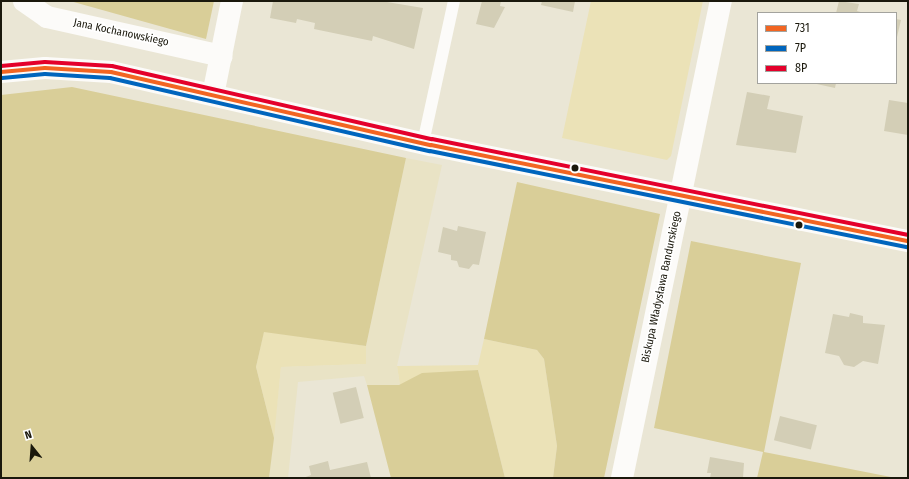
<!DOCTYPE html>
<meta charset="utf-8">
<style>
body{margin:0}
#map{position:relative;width:909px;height:479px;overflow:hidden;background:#eae6d5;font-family:"Fira Sans Condensed",sans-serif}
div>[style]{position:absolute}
.built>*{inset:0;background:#e9e3c5}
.green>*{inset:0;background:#ebe2b7}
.forest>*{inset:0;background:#d9ce98}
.building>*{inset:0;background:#d3ceb6;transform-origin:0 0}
.lane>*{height:12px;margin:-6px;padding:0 6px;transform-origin:6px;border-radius:6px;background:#fcfbf9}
.street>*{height:22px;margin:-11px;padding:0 11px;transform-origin:11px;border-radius:11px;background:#fcfbf9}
.secondary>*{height:22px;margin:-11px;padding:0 11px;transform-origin:11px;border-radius:11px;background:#fcfbf9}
.bus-1>*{height:4px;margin:-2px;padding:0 2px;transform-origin:2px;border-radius:2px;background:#f26522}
.bus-2>*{height:4px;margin:-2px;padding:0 2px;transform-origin:2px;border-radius:2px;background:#0065bd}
.bus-3>*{height:4px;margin:-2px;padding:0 2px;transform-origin:2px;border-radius:2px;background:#e4002b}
.dots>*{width:11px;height:11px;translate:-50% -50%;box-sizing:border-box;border:2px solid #fff;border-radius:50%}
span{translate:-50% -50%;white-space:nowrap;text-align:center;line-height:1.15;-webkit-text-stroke:3.5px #fff;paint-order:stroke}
.street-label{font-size:11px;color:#1a180c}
.frame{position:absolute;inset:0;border:2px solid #1a180c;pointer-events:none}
.legend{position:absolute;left:757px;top:12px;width:140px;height:72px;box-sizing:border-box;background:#fff;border:1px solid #a3a39e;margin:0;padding:5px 7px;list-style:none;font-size:12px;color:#1a180c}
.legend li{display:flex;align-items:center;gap:8px;height:20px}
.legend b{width:20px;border:1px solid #a3a39e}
.north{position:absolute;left:12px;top:427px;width:40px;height:40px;-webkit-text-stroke:3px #fff;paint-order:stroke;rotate:343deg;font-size:11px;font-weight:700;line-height:16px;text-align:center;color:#1a180c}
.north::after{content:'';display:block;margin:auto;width:14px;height:18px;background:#1a180c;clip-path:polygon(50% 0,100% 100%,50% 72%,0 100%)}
</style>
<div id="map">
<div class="built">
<div style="clip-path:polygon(406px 158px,442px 165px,397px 366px,400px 385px,367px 385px,364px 376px,298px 382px,288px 478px,269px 478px,281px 367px,366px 364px,366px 346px)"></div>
</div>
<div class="green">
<div style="clip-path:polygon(591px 1px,703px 1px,671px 156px,667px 160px,562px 138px)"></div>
<div style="clip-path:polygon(264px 331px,366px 346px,366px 364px,281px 367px,274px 438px,256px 367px)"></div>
<div style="clip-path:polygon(484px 339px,537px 350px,544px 359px,557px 446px,553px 478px,505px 478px,478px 370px,423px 375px,400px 385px,397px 366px,478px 365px)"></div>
</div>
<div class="forest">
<div style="clip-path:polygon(70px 1px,214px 1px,206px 39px)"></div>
<div style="clip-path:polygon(72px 87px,406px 158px,366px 346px,264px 332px,256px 367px,274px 438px,269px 478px,1px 478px,1px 95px)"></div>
<div style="clip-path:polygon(517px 182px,660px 214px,604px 478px,553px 478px,557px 446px,544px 359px,537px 350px,484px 339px)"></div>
<div style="clip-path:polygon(691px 241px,801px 263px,764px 452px,896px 478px,757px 478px,763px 452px,654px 428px)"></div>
<div style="clip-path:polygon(478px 370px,505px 478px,391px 478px,367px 385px,399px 385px,422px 373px)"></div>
</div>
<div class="building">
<div style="clip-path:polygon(273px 1px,381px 1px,423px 8px,414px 49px,373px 36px,372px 41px,314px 29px,315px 23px,297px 19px,296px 23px,270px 18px)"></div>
<div style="clip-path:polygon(482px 1px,501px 1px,500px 6px,505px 7px,494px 28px,476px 24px)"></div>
<div style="clip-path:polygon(542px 1px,575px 1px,573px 12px,541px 5px)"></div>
<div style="clip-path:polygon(839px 1px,859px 4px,857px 11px,864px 13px,836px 13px)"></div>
<div style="clip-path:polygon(896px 19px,901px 20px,897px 37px,896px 37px)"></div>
<div style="clip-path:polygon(812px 83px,836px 83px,835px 88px)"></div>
<div style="clip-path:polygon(747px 92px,770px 96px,767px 109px,803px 116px,796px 153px,736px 145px)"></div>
<div style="clip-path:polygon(889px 100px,908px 103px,908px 135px,884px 131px)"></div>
<div style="clip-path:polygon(458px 226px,486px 232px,479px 265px,473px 264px,469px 269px,459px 267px,457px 261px,451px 260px,451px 255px,438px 252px,443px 227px,457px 231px)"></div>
<div style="clip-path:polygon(850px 313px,863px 316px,863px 323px,885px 325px,878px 364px,863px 361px,854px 367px,844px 365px,839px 356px,825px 353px,833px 314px,849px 317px)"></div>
<div style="left:356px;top:387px;width:32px;height:24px;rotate:76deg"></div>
<div style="left:780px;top:416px;width:38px;height:25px;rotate:14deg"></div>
<div style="clip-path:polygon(710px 457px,744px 463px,743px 478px,710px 478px,711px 473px,707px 473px)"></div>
<div style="clip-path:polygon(328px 461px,330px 470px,367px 462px,371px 478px,303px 478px,311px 475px,309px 466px)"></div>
</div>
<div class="lane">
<div style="left:423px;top:143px;width:145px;rotate:-77.7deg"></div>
</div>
<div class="street">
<div style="left:24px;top:1px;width:28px;rotate:35deg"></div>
<div style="left:47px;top:17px;width:179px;rotate:12.6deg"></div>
<div style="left:213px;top:95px;width:96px;rotate:-78.6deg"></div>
<div style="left:622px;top:478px;width:487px;rotate:-78.3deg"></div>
</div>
<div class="secondary">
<div style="left:1px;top:72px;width:44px;rotate:-5.2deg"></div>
<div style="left:45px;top:68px;width:66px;rotate:3.5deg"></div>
<div style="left:111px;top:72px;width:328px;rotate:12.9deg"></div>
<div style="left:431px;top:145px;width:487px;rotate:11.4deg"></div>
</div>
<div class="bus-1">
<div style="left:1px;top:72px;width:44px;rotate:-5.2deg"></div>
<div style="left:45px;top:68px;width:66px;rotate:3.5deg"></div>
<div style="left:111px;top:72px;width:328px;rotate:12.9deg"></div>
<div style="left:431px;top:145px;width:487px;rotate:11.4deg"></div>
</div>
<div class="bus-2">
<div style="left:2px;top:78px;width:43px;rotate:-5.3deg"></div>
<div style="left:45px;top:74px;width:65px;rotate:3.5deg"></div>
<div style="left:110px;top:78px;width:328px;rotate:12.9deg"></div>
<div style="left:430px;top:151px;width:487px;rotate:11.4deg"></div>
</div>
<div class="bus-3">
<div style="left:1px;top:66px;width:44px;rotate:-5.2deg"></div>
<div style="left:45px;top:62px;width:67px;rotate:3.4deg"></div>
<div style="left:112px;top:66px;width:328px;rotate:12.9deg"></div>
<div style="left:432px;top:139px;width:486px;rotate:11.4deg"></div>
</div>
<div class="dots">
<div style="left:575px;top:168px;background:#1a180c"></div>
<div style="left:799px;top:225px;background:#1a180c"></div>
</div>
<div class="street-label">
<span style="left:121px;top:33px;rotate:12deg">Jana Kochanowskiego</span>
<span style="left:662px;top:287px;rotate:-78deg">Biskupa Władysława Bandurskiego</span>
</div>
<div class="frame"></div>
<ul class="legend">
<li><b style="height:5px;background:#f26522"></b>731</li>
<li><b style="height:5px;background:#0065bd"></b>7P</li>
<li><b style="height:5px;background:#e4002b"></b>8P</li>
</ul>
<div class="north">N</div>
</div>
